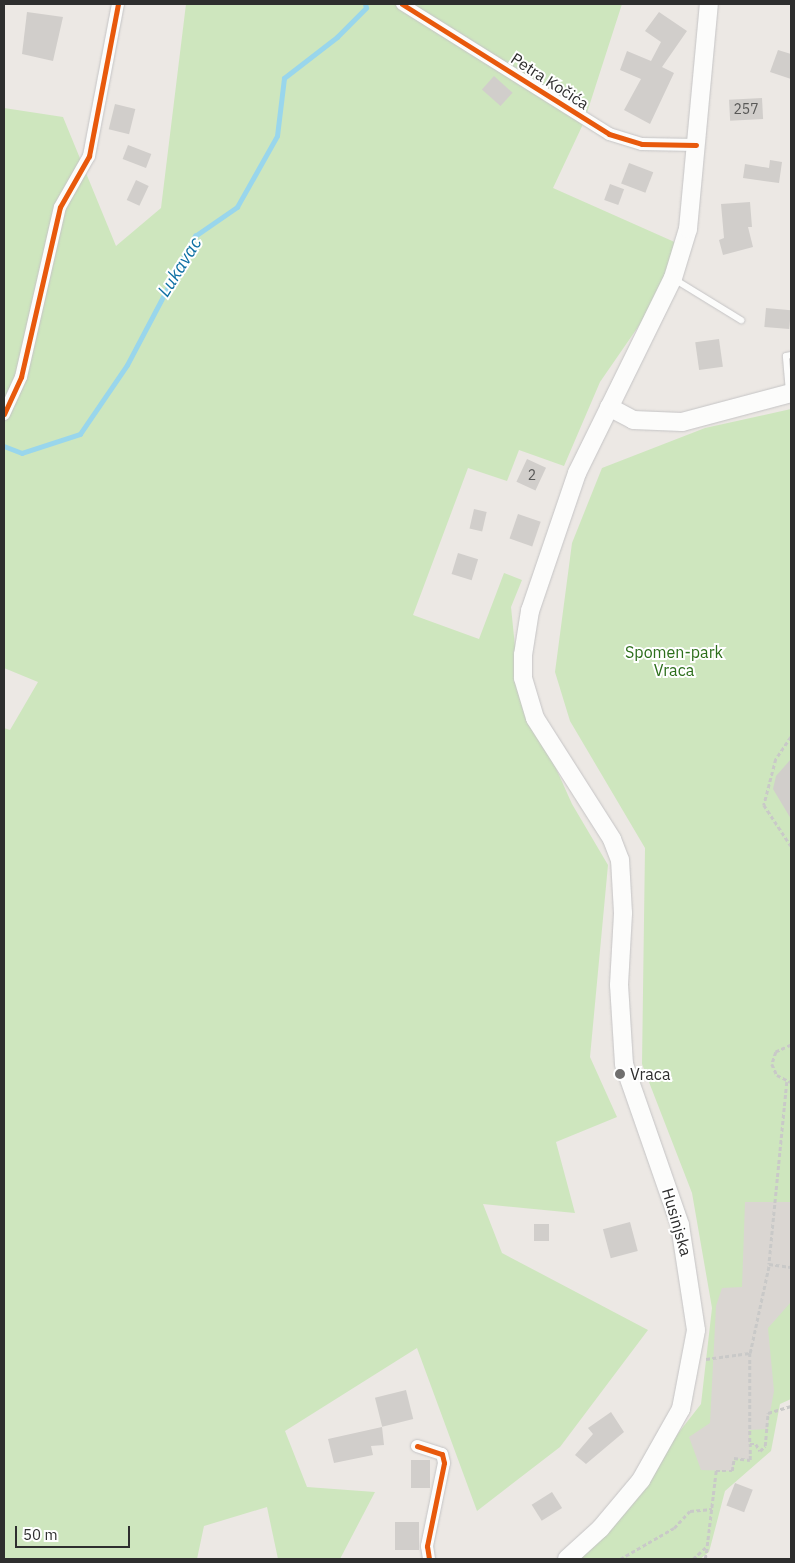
<!DOCTYPE html>
<meta charset="utf-8">
<style>
body{margin:0}
#map{position:relative;width:795px;height:1563px;overflow:hidden;background:#ece8e4;font-family:"IBM Plex Sans",sans-serif}
div>[style]{position:absolute}
.green>*{inset:0;background:#cee6be}
.plaza>*{inset:0;background:#dad6d2}
.stream>*{height:4.5px;margin:-2.25px;padding:0 2.25px;transform-origin:2.25px;border-radius:2.25px;background:#99d6ec}
.building>*{inset:0;background:#d1cecb;transform-origin:0 0}
.path>*{height:2.5px;margin-top:-1.25px;transform-origin:0;background:repeating-linear-gradient(90deg,#c9c9c8 0 4px,transparent 0 6.5px)}
.roads{filter:drop-shadow(0 0 1px #c5c4c5) drop-shadow(0 0 1px #c5c4c5)}
.lane>*{height:6px;margin:-3px;padding:0 3px;transform-origin:3px;border-radius:3px;background:#fcfcfb}
.street>*{height:12px;margin:-6px;padding:0 6px;transform-origin:6px;border-radius:6px;background:#fcfcfb}
.secondary>*{height:18px;margin:-9px;padding:0 9px;transform-origin:9px;border-radius:9px;background:#fcfcfb}
.cycleway>*{height:5px;margin:-2.5px;padding:0 2.5px;transform-origin:2.5px;border-radius:2.5px;background:#e8590c}
.dots>*{width:14px;height:14px;translate:-50% -50%;box-sizing:border-box;border:2px solid #fff;border-radius:50%}
span{translate:-50% -50%;white-space:nowrap;text-align:center;line-height:1.15;-webkit-text-stroke:4px #fff;paint-order:stroke}
.number-label{font-size:14px;color:#585857}
.number-label span{-webkit-text-stroke-width:0}
.street-label{font-size:16px;color:#2e2e2e}
.park-label{font-size:16px;color:#2c6e1b}
.poi-label{font-size:16px;color:#2e2e2e}
.left{translate:0 -50%;text-align:left}
.water-label{font-size:18px;color:#0d6fa3;font-style:italic}
.frame{position:absolute;inset:0;border:5px solid #2e2e2e;pointer-events:none}
.scale{position:absolute;left:15px;top:1526px;width:115px;height:22px;box-sizing:border-box;border:2px solid #2e2e2e;border-top:0;padding-left:6px;font-size:15px;line-height:18px;white-space:nowrap;color:#2e2e2e;-webkit-text-stroke:4px #fff;paint-order:stroke}
</style>
<div id="map">
<div class="green">
<div style="clip-path:polygon(186px 4px,622px 4px,584px 122px,553px 188px,679px 244px,649px 311px,600px 382px,564px 466px,519px 450px,507px 481px,468px 468px,413px 615px,479px 639px,504px 573px,522px 580px,511px 607px,519px 686px,572px 804px,608px 865px,590px 1057px,617px 1117px,556px 1142px,575px 1213px,483px 1204px,502px 1253px,648px 1330px,560px 1447px,477px 1511px,417px 1348px,285px 1431px,307px 1487px,375px 1492px,340px 1559px,278px 1559px,267px 1507px,204px 1526px,197px 1559px,4px 1559px,4px 728px,10px 730px,38px 682px,4px 668px,4px 108px,63px 117px,116px 246px,161px 208px)"></div>
<div style="clip-path:polygon(791px 409px,791px 1399px,780px 1404px,771px 1451px,725px 1491px,709px 1552px,700px 1559px,580px 1559px,701px 1404px,712px 1308px,692px 1193px,642px 1064px,645px 848px,570px 721px,555px 672px,572px 543px,602px 468px,705px 428px)"></div>
</div>
<div class="plaza">
<div style="clip-path:polygon(745px 1202px,791px 1202px,791px 1302px,768px 1328px,774px 1391px,767px 1429px,749px 1430px,750px 1460px,734px 1458px,732px 1471px,701px 1470px,689px 1437px,710px 1423px,716px 1306px,722px 1288px,742px 1287px)"></div>
</div>
<div class="stream">
<div style="left:4px;top:446px;width:19px;rotate:21deg"></div>
<div style="left:22px;top:453px;width:61px;rotate:-18.1deg"></div>
<div style="left:80px;top:434px;width:83px;rotate:-55.7deg"></div>
<div style="left:127px;top:365px;width:146px;rotate:-62.2deg"></div>
<div style="left:195px;top:236px;width:51px;rotate:-34.6deg"></div>
<div style="left:237px;top:207px;width:81px;rotate:-60.6deg"></div>
<div style="left:277px;top:136px;width:58px;rotate:-83.1deg"></div>
<div style="left:284px;top:78px;width:67px;rotate:-37.7deg"></div>
<div style="left:337px;top:37px;width:41px;rotate:-45deg"></div>
<div style="left:366px;top:8px;width:4px;rotate:-104deg"></div>
</div>
<div class="building">
<div style="clip-path:polygon(27px 12px,63px 17px,53px 61px,22px 54px)"></div>
<div style="clip-path:polygon(659px 12px,687px 31px,662px 67px,674px 73px,650px 124px,624px 110px,641px 79px,620px 70px,627px 51px,651px 61px,661px 42px,645px 31px)"></div>
<div style="clip-path:polygon(778px 50px,791px 54px,791px 79px,770px 72px)"></div>
<div style="left:494px;top:76px;width:25px;height:18px;rotate:42deg"></div>
<div style="left:762px;top:98px;width:21px;height:33px;rotate:87deg"></div>
<div style="left:115px;top:104px;width:21px;height:26px;rotate:14deg"></div>
<div style="left:128px;top:145px;width:25px;height:15px;rotate:21deg"></div>
<div style="clip-path:polygon(770px 160px,782px 162px,779px 183px,743px 178px,745px 164px,769px 168px)"></div>
<div style="left:629px;top:163px;width:26px;height:22px;rotate:21deg"></div>
<div style="left:136px;top:180px;width:14px;height:22px;rotate:25deg"></div>
<div style="left:610px;top:184px;width:15px;height:17px;rotate:20deg"></div>
<div style="clip-path:polygon(750px 202px,752px 227px,748px 227px,753px 247px,723px 255px,719px 240px,724px 238px,721px 204px)"></div>
<div style="left:766px;top:308px;width:25px;height:19px;rotate:5deg"></div>
<div style="left:719px;top:339px;width:28px;height:24px;rotate:82deg"></div>
<div style="left:527px;top:459px;width:21px;height:25px;rotate:25deg"></div>
<div style="left:474px;top:509px;width:13px;height:20px;rotate:13deg"></div>
<div style="left:518px;top:514px;width:24px;height:26px;rotate:19deg"></div>
<div style="left:458px;top:553px;width:21px;height:22px;rotate:17deg"></div>
<div style="clip-path:polygon(791px 759px,791px 819px,773px 789px,776px 776px)"></div>
<div style="left:630px;top:1222px;width:30px;height:28px;rotate:75deg"></div>
<div style="left:549px;top:1224px;width:17px;height:15px;rotate:90deg"></div>
<div style="left:406px;top:1390px;width:30px;height:32px;rotate:76deg"></div>
<div style="clip-path:polygon(611px 1412px,624px 1432px,586px 1464px,575px 1455px,593px 1434px,588px 1428px)"></div>
<div style="clip-path:polygon(382px 1427px,384px 1445px,371px 1446px,373px 1455px,334px 1463px,328px 1439px)"></div>
<div style="left:430px;top:1460px;width:28px;height:19px;rotate:90deg"></div>
<div style="left:735px;top:1483px;width:19px;height:24px;rotate:21deg"></div>
<div style="left:552px;top:1492px;width:19px;height:24px;rotate:58deg"></div>
<div style="left:395px;top:1522px;width:24px;height:28px"></div>
</div>
<div class="path">
<div style="left:791px;top:737px;width:27px;rotate:124deg"></div>
<div style="left:776px;top:759px;width:48px;rotate:104.6deg"></div>
<div style="left:764px;top:805px;width:49px;rotate:56.6deg"></div>
<div style="left:791px;top:1045px;width:17px;rotate:155deg"></div>
<div style="left:776px;top:1052px;width:13px;rotate:108deg"></div>
<div style="left:772px;top:1064px;width:12px;rotate:66deg"></div>
<div style="left:777px;top:1075px;width:16px;rotate:27deg"></div>
<div style="left:787px;top:1082px;width:183px;rotate:95.6deg"></div>
<div style="left:769px;top:1264px;width:22px;rotate:8deg"></div>
<div style="left:750px;top:1353px;width:91px;rotate:90deg"></div>
<div style="left:706px;top:1359px;width:44px;rotate:-7.8deg"></div>
<div style="left:750px;top:1353px;width:90px;rotate:-77.8deg"></div>
<div style="left:620px;top:1559px;width:62px;rotate:-29.9deg"></div>
<div style="left:674px;top:1528px;width:23px;rotate:-47deg"></div>
<div style="left:690px;top:1511px;width:22px;rotate:-5deg"></div>
<div style="left:693px;top:1559px;width:19px;rotate:-43deg"></div>
<div style="left:707px;top:1546px;width:76px;rotate:-83.2deg"></div>
<div style="left:716px;top:1471px;width:16px"></div>
<div style="left:732px;top:1471px;width:13px;rotate:-81deg"></div>
<div style="left:734px;top:1458px;width:16px;rotate:7deg"></div>
<div style="left:750px;top:1460px;width:16px;rotate:-90deg"></div>
<div style="left:750px;top:1444px;width:6px"></div>
<div style="left:756px;top:1444px;width:8px;rotate:60deg"></div>
<div style="left:760px;top:1451px;width:7px;rotate:-45deg"></div>
<div style="left:765px;top:1446px;width:33px;rotate:-85deg"></div>
<div style="left:768px;top:1413px;width:24px;rotate:-17deg"></div>
<div style="left:705px;top:1559px;width:11px;rotate:-80deg"></div>
</div>
<div class="roads">
<div class="lane">
<div style="left:674px;top:279px;width:79px;rotate:31.5deg"></div>
<div style="left:789px;top:392px;width:36px;rotate:-95deg"></div>
<div style="left:786px;top:356px;width:5px;rotate:-11deg"></div>
</div>
<div class="street">
<div style="left:402px;top:4px;width:244px;rotate:32.1deg"></div>
<div style="left:609px;top:134px;width:34px;rotate:17deg"></div>
<div style="left:642px;top:144px;width:54px;rotate:1.1deg"></div>
<div style="left:4px;top:414px;width:41px;rotate:-65.3deg"></div>
<div style="left:21px;top:377px;width:174px;rotate:-77.1deg"></div>
<div style="left:60px;top:207px;width:59px;rotate:-60.4deg"></div>
<div style="left:89px;top:156px;width:155px;rotate:-79.2deg"></div>
<div style="left:417px;top:1446px;width:26px;rotate:18deg"></div>
<div style="left:442px;top:1454px;width:9px;rotate:77deg"></div>
<div style="left:444px;top:1463px;width:85px;rotate:101.6deg"></div>
<div style="left:427px;top:1546px;width:13px;rotate:81deg"></div>
</div>
<div class="secondary">
<div style="left:609px;top:407px;width:27px;rotate:28deg"></div>
<div style="left:633px;top:420px;width:49px;rotate:2.3deg"></div>
<div style="left:682px;top:422px;width:113px;rotate:-14.9deg"></div>
<div style="left:567px;top:1559px;width:45px;rotate:-42.3deg"></div>
<div style="left:600px;top:1529px;width:64px;rotate:-50.1deg"></div>
<div style="left:641px;top:1480px;width:81px;rotate:-60.6deg"></div>
<div style="left:681px;top:1409px;width:80px;rotate:-79.2deg"></div>
<div style="left:696px;top:1330px;width:106px;rotate:-98.7deg"></div>
<div style="left:680px;top:1225px;width:170px;rotate:-109.2deg"></div>
<div style="left:624px;top:1064px;width:79px;rotate:-93.6deg"></div>
<div style="left:619px;top:985px;width:72px;rotate:-86.8deg"></div>
<div style="left:623px;top:913px;width:53px;rotate:-93.2deg"></div>
<div style="left:620px;top:860px;width:22px;rotate:-111deg"></div>
<div style="left:612px;top:839px;width:143px;rotate:-122.5deg"></div>
<div style="left:535px;top:718px;width:42px;rotate:-106.7deg"></div>
<div style="left:523px;top:678px;width:23px;rotate:-90deg"></div>
<div style="left:523px;top:655px;width:45px;rotate:-81deg"></div>
<div style="left:530px;top:611px;width:146px;rotate:-71.2deg"></div>
<div style="left:577px;top:473px;width:217px;rotate:-63.8deg"></div>
<div style="left:673px;top:278px;width:51px;rotate:-73deg"></div>
<div style="left:688px;top:229px;width:226px;rotate:-84.7deg"></div>
</div>
</div>
<div class="cycleway">
<div style="left:402px;top:4px;width:244px;rotate:32.1deg"></div>
<div style="left:609px;top:134px;width:34px;rotate:17deg"></div>
<div style="left:642px;top:144px;width:54px;rotate:1.1deg"></div>
<div style="left:4px;top:414px;width:41px;rotate:-65.3deg"></div>
<div style="left:21px;top:377px;width:174px;rotate:-77.1deg"></div>
<div style="left:60px;top:207px;width:59px;rotate:-60.4deg"></div>
<div style="left:89px;top:156px;width:155px;rotate:-79.2deg"></div>
<div style="left:417px;top:1446px;width:26px;rotate:18deg"></div>
<div style="left:442px;top:1454px;width:9px;rotate:77deg"></div>
<div style="left:444px;top:1463px;width:85px;rotate:101.6deg"></div>
<div style="left:427px;top:1546px;width:13px;rotate:81deg"></div>
</div>
<div class="dots">
<div style="left:620px;top:1074px;background:#706f6e"></div>
</div>
<div class="number-label">
<span style="left:746px;top:109px">257</span>
<span style="left:532px;top:475px">2</span>
</div>
<div class="street-label">
<span style="left:550px;top:81px;rotate:33deg">Petra Kočića</span>
<span style="left:677px;top:1222px;rotate:74deg">Husinjska</span>
</div>
<div class="park-label">
<span style="left:674px;top:661px">Spomen-park<br>Vraca</span>
</div>
<div class="poi-label">
<span class="left" style="left:630px;top:1074px">Vraca</span>
</div>
<div class="water-label">
<span style="left:180px;top:267px;rotate:-58deg">Lukavac</span>
</div>
<div class="frame"></div>
<div class="scale">50 m</div>
</div>
